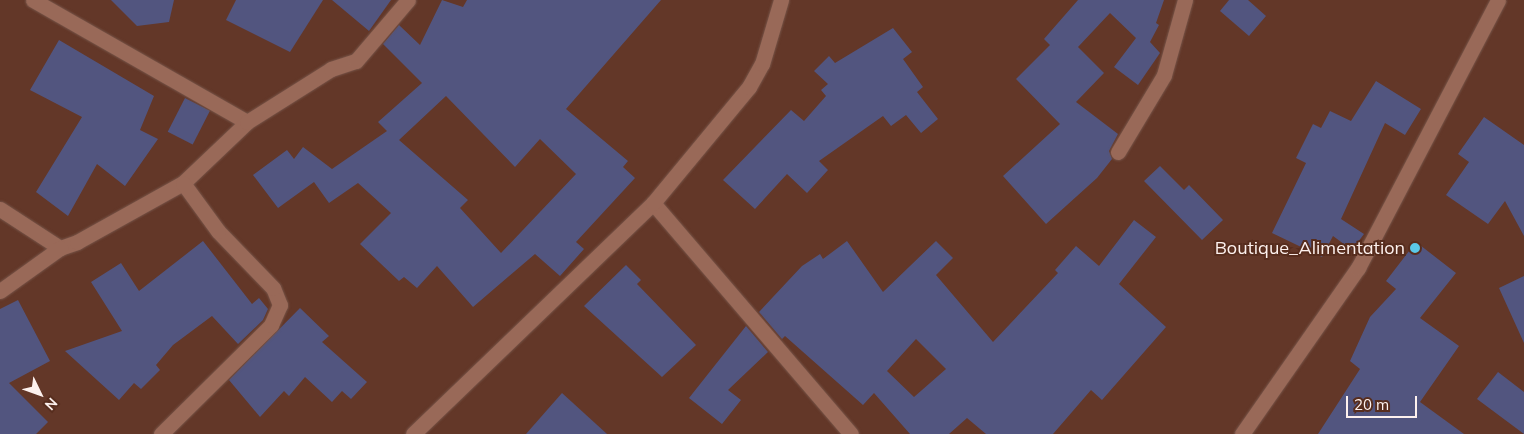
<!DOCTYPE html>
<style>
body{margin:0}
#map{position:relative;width:1524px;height:434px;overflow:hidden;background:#633728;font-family:Mulish,sans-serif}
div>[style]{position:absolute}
.building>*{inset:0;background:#52557f;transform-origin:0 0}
.roads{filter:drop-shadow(0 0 1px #765448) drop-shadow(0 0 1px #765448)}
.minor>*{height:15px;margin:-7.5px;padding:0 7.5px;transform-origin:7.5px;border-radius:7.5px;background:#996958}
.dots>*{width:14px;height:14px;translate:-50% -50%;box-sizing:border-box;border:2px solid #572d1e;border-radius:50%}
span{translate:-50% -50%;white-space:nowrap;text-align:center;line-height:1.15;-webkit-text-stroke:4px #572d1e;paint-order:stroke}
.poi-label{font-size:18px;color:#fdf1ee}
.right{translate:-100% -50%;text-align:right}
.north{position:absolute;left:15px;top:369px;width:50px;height:50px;-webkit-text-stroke:4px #572d1e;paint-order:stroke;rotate:132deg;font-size:14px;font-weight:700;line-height:20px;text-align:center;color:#fdf1ee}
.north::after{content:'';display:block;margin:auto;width:18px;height:22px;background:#fdf1ee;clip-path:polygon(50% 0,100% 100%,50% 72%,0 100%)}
.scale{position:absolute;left:1346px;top:396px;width:71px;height:22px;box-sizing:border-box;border:2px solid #fdf1ee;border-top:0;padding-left:6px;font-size:15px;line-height:18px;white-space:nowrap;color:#fdf1ee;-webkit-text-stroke:4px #572d1e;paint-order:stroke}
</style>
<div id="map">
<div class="building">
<div style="clip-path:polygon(111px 0,174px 0,169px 22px,137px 26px)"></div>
<div style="clip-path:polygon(236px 0,323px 0,290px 52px,226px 20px)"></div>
<div style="clip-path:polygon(332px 0,391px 0,369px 31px)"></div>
<div style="clip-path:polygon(evenodd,442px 0,463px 7px,467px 0,661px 0,566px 109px,628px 161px,623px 167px,635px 178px,576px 242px,584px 249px,560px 276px,535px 254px,473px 307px,437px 266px,417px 288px,404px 277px,399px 281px,360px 244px,391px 213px,358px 183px,329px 203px,314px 182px,278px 208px,253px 175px,287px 150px,294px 159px,303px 147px,332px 169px,387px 131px,378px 122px,422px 83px,383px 44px,399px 25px,420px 45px,442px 0,446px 96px,515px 167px,540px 139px,576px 174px,501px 253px,460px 208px,468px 200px,399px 140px,446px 96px)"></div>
<div style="clip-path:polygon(1078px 0,1164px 0,1156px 23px,1159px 25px,1150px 42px,1160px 53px,1138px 85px,1114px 67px,1136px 38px,1110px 13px,1078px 47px,1104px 73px,1076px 102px,1118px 134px,1109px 151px,1112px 159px,1097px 178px,1046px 224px,1003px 176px,1060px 124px,1016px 79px,1050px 45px,1044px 39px)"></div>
<div style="clip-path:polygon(1229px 0,1248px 0,1266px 16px,1249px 36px,1220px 11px)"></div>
<div style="clip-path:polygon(893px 28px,912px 52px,903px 59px,923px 87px,917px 92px,938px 119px,921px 133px,906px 115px,891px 126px,883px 116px,819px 161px,828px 170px,807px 193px,787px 174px,755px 209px,723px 180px,791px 110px,804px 121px,826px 96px,821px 90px,828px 84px,814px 71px,829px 56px,835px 63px)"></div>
<div style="clip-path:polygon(59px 40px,154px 96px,140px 130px,158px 139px,125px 186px,97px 164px,68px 216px,36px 192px,82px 117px,30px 90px)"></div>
<div style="clip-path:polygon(1376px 81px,1421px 109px,1405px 135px,1385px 123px,1341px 219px,1364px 234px,1352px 250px,1333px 236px,1322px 257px,1272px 233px,1306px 163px,1296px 158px,1313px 124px,1321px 128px,1330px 111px,1351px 121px)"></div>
<div style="left:185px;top:98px;width:28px;height:38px;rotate:27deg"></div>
<div style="clip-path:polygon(1484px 117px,1524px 145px,1524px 236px,1505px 201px,1488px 224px,1446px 195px,1469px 162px,1458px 154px)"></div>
<div style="clip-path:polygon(1160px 166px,1184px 190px,1189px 185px,1223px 220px,1202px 240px,1144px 181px)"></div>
<div style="clip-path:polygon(evenodd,1134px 220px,1156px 237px,1119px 284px,1166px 327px,1102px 400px,1091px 390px,1053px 434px,986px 434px,967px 418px,949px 434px,910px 434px,874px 393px,863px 405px,785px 336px,782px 339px,759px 312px,802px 266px,820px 254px,823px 259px,847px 241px,883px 292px,936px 241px,953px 258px,936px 275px,993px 342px,1058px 273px,1055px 270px,1076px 246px,1099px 266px,1134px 220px,916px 339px,946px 369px,914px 397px,887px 371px,916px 339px)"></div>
<div style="clip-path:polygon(203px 241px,252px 304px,259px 298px,268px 309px,263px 320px,238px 344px,212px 316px,173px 345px,156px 365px,160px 370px,141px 389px,134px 383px,119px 400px,65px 351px,122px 331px,91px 282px,121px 263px,139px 291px)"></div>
<div style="clip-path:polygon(1416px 242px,1456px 273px,1420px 318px,1459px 346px,1420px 402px,1464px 434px,1318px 434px,1360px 369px,1350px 361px,1370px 317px,1396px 289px,1386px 281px)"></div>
<div style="clip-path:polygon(626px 265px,641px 280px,637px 284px,696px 345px,662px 377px,584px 306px)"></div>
<div style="clip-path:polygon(1524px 276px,1524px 343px,1499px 288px)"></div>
<div style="clip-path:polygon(18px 300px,50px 361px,9px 383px,48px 422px,36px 434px,0 434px,0 309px)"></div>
<div style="clip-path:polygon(300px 308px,329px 336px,322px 342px,367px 382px,351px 399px,342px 391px,332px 402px,305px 377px,289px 396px,284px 391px,260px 417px,229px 380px)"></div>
<div style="clip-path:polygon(746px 326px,768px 352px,728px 390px,741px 400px,722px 424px,689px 398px)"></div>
<div style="clip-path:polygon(1498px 372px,1524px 392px,1524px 434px,1477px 399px)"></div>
<div style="clip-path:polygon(562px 393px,607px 434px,526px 434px)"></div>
</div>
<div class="roads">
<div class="minor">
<div style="left:33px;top:0;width:246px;rotate:29.7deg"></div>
<div style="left:1118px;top:152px;width:90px;rotate:-59.1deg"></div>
<div style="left:1164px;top:75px;width:78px;rotate:-74.4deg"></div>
<div style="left:653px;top:203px;width:304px;rotate:49.4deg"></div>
<div style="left:0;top:209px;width:72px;rotate:33deg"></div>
<div style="left:60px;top:248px;width:18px;rotate:-19deg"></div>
<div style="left:77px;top:242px;width:121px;rotate:-29.1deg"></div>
<div style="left:183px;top:183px;width:88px;rotate:-43.6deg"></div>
<div style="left:247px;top:122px;width:99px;rotate:-32.2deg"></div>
<div style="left:331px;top:69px;width:26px;rotate:-18deg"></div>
<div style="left:356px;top:61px;width:80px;rotate:-49.6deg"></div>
<div style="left:0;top:291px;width:74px;rotate:-35.6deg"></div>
<div style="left:161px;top:434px;width:155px;rotate:-44.7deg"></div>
<div style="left:271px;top:325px;width:22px;rotate:-66deg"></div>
<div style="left:280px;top:305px;width:18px;rotate:-112deg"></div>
<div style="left:273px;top:288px;width:79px;rotate:-134deg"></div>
<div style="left:218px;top:231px;width:59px;rotate:-126.1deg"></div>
<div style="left:413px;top:434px;width:333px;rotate:-43.9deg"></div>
<div style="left:653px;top:203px;width:151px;rotate:-50.4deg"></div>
<div style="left:749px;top:87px;width:26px;rotate:-61deg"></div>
<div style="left:762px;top:64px;width:67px;rotate:-73.5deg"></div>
<div style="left:1242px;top:434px;width:203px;rotate:-55.1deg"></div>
<div style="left:1358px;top:268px;width:302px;rotate:-62.4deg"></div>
</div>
</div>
<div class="dots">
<div style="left:1415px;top:248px;background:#5bc8e7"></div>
</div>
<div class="poi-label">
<span class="right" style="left:1405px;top:248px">Boutique_Alimentation</span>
</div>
<div class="north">N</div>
<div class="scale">20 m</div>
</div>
